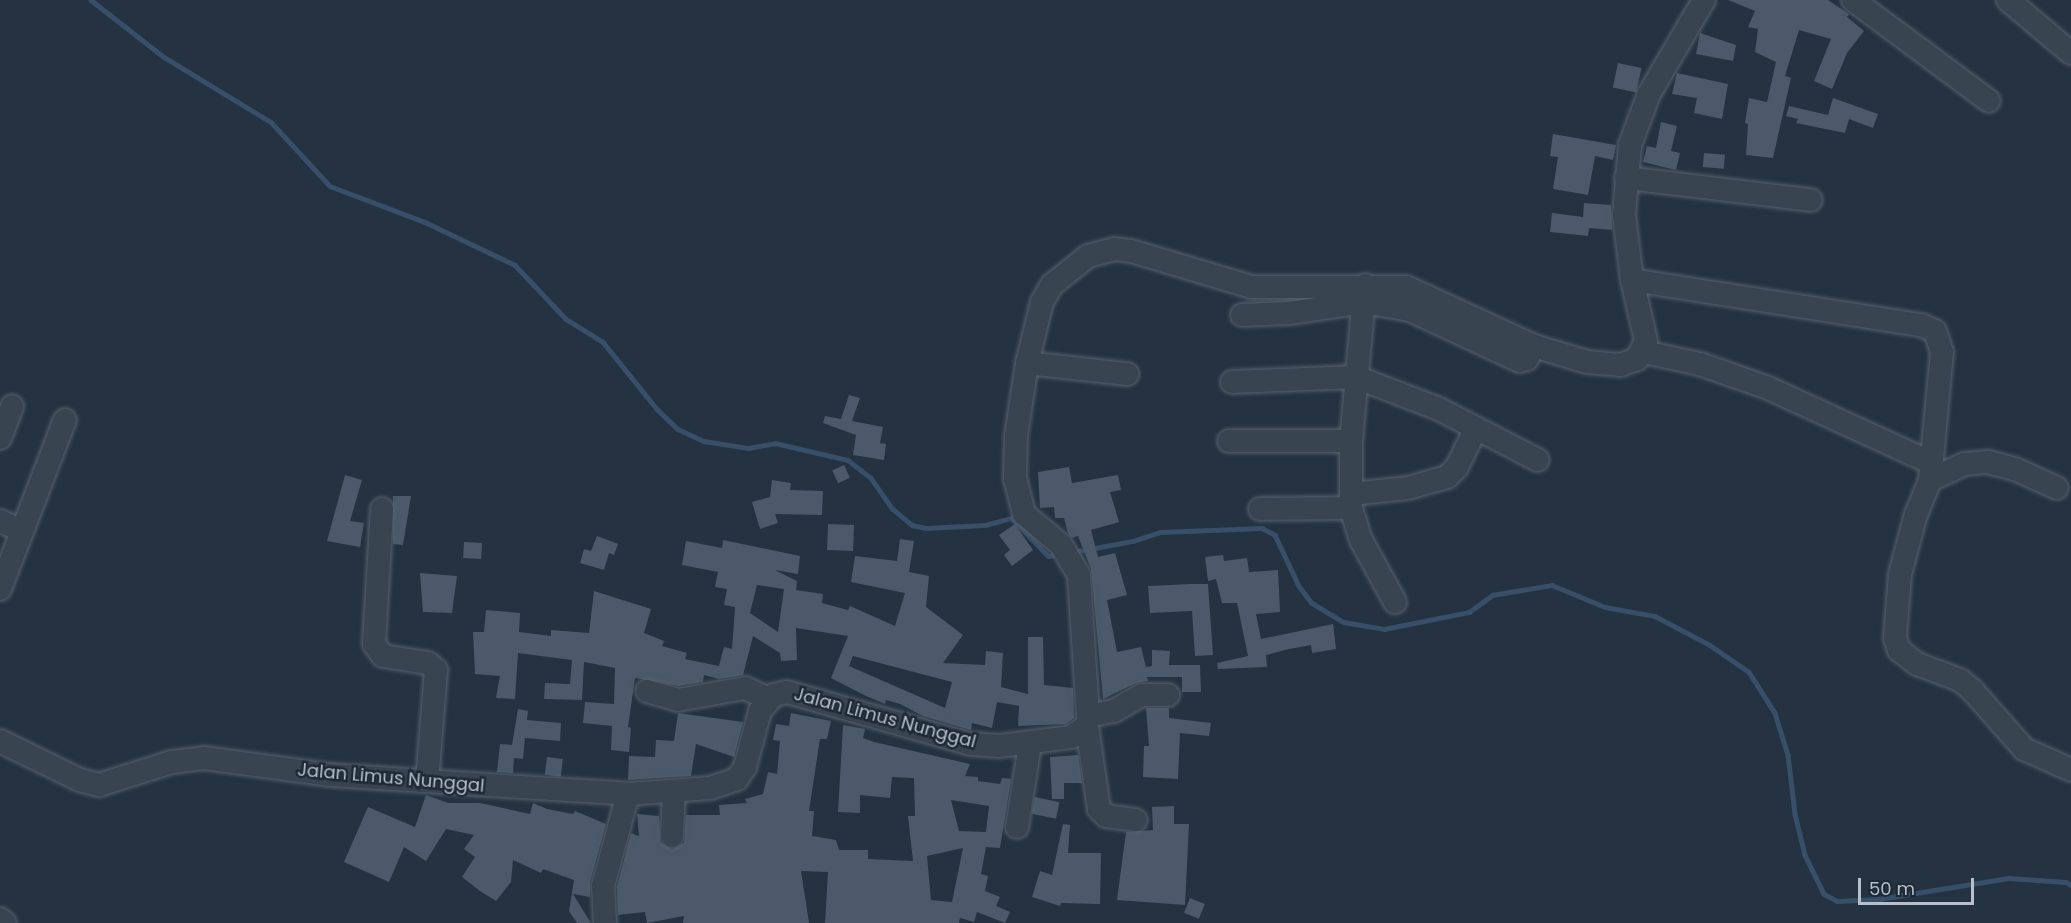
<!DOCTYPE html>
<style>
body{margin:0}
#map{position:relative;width:2071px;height:923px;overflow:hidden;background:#253241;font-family:Poppins,sans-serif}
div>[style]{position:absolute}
.stream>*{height:4.5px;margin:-2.25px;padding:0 2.25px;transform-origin:2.25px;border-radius:2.25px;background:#384f69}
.building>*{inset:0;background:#4b596a;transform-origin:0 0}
.roads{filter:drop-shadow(0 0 2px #57626e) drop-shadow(0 0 2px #57626e)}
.minor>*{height:22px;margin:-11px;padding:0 11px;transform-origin:11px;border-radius:11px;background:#394451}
span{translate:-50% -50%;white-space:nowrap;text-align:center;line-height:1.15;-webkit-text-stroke:5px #1e2936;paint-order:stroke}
.street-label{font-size:18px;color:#b6bfcb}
.scale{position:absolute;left:1858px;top:878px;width:116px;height:27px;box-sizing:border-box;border:3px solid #b6bfcb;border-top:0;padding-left:8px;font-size:18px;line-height:21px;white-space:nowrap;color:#b6bfcb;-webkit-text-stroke:4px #1e2936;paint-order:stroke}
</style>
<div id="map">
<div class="stream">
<div style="left:91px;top:0;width:93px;rotate:38deg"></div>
<div style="left:164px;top:57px;width:125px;rotate:31.3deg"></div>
<div style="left:271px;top:122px;width:87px;rotate:47.3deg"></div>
<div style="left:330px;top:186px;width:102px;rotate:20.8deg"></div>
<div style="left:425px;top:222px;width:100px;rotate:25.5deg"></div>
<div style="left:515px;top:265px;width:74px;rotate:46.6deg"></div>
<div style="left:566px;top:319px;width:44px;rotate:31.9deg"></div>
<div style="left:603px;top:342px;width:86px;rotate:51.1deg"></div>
<div style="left:657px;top:409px;width:29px;rotate:44deg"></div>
<div style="left:678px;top:429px;width:29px;rotate:25deg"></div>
<div style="left:704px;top:441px;width:45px;rotate:9deg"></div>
<div style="left:748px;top:448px;width:27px;rotate:-10deg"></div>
<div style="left:775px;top:443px;width:75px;rotate:13.1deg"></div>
<div style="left:848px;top:460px;width:29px;rotate:38deg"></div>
<div style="left:871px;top:478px;width:38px;rotate:55deg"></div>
<div style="left:893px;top:509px;width:25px;rotate:40deg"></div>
<div style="left:912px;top:525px;width:14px;rotate:12deg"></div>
<div style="left:926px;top:528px;width:59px;rotate:-2.9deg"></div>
<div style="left:985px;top:525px;width:28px;rotate:-15deg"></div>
<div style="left:1012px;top:518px;width:52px;rotate:46.5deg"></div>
<div style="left:1048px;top:556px;width:11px;rotate:-10deg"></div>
<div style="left:1073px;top:552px;width:61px;rotate:-10.4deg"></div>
<div style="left:1133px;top:541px;width:28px;rotate:-18deg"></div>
<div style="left:1160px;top:532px;width:102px;rotate:-2.2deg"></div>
<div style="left:1262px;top:528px;width:15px;rotate:28deg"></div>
<div style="left:1275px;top:535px;width:56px;rotate:64.8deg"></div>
<div style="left:1299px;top:586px;width:21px;rotate:53deg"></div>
<div style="left:1312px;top:603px;width:37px;rotate:31deg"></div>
<div style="left:1344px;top:622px;width:41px;rotate:9.9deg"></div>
<div style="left:1384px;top:629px;width:87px;rotate:-11.3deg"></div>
<div style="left:1469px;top:612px;width:29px;rotate:-36deg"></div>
<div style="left:1492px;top:595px;width:61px;rotate:-9.5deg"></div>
<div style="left:1552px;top:585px;width:57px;rotate:22.5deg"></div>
<div style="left:1605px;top:607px;width:51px;rotate:10.2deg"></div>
<div style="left:1655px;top:616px;width:62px;rotate:27.8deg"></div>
<div style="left:1710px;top:645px;width:47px;rotate:34.7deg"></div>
<div style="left:1749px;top:672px;width:49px;rotate:57.6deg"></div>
<div style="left:1775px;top:713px;width:44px;rotate:72.8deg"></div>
<div style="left:1788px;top:755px;width:59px;rotate:83.2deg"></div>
<div style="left:1795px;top:814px;width:42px;rotate:76.3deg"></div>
<div style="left:1805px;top:855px;width:43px;rotate:64deg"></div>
<div style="left:1824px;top:894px;width:15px;rotate:28deg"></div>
<div style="left:1837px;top:901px;width:42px;rotate:-2.7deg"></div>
<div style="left:1879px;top:899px;width:131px;rotate:-9.2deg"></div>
<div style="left:2008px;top:878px;width:58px;rotate:3.9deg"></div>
<div style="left:2066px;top:882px;width:6px;rotate:31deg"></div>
</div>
<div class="building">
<div style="clip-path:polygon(1728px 0,1828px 0,1849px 14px,1847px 17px,1864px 31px,1847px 53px,1832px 89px,1814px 81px,1831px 39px,1799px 30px,1785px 76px,1791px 78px,1773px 158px,1746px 155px,1748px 124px,1745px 123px,1749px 98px,1767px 102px,1776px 62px,1755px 52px,1758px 29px,1748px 27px,1755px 11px)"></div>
<div style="clip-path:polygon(1700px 33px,1736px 45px,1733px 61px,1696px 54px)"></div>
<div style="left:1618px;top:63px;width:24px;height:25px;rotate:12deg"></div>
<div style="clip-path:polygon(1677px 73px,1728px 84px,1722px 119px,1694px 113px,1697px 98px,1672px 94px)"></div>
<div style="clip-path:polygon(1833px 98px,1878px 114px,1873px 128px,1849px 119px,1845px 133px,1796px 123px,1798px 119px,1786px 116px,1789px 106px,1828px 115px)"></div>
<div style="clip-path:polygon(1661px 122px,1677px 126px,1671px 151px,1680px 153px,1676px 170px,1643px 162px,1647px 146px,1656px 148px)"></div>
<div style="clip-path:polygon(1553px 134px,1616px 145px,1613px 160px,1595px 156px,1588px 195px,1553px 189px,1558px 157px,1550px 156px)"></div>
<div style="left:1704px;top:153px;width:21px;height:14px;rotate:5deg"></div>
<div style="clip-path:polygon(1584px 203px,1611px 205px,1612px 230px,1589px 228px,1588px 236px,1550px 232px,1552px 213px,1583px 217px)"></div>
<div style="clip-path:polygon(849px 395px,860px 398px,852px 421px,883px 427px,880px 443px,886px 444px,884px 460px,853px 455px,856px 435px,823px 423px,825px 416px,841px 419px)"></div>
<div style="left:844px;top:465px;width:14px;height:13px;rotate:65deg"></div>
<div style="clip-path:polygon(1069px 467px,1072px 483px,1118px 475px,1121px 490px,1110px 492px,1119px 522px,1091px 530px,1098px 557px,1115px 553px,1127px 595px,1107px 600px,1117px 652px,1141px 647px,1146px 667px,1152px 666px,1152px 650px,1170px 651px,1169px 665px,1200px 665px,1201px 692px,1182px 692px,1182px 677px,1147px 677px,1148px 681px,1136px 683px,1103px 699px,1091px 569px,1078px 536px,1072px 538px,1068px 533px,1064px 518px,1055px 518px,1054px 507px,1040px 508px,1038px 472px)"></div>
<div style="clip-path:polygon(345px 475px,362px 480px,350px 521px,364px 523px,360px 547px,327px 541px)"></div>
<div style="clip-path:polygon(772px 480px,791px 483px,790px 490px,823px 491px,822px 515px,775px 514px,778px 523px,760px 529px,752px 502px,770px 497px)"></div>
<div style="clip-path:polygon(393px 496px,411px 496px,403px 545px,393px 544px)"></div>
<div style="left:828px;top:524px;width:26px;height:26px;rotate:2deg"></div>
<div style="clip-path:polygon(1015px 524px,1033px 550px,1012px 566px,1004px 555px,1010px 550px,999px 535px)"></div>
<div style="clip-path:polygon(597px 536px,618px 544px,614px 555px,609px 553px,604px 570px,580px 563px,584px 549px,591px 551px)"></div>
<div style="clip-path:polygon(evenodd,900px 539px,914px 541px,909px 572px,929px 576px,926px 607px,963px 635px,943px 663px,985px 665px,986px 651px,1003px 653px,1001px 687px,1028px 694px,1028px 637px,1043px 637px,1044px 685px,1073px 688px,1074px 718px,1066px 724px,1018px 726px,1019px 706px,997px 702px,992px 728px,972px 723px,971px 730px,923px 716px,900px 704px,886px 700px,885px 704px,864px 695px,831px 678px,848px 636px,796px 628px,797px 660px,781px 661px,780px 653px,753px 636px,743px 675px,719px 679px,704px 675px,703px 682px,679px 686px,635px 678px,628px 727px,631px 728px,629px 752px,611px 750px,612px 726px,583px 723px,585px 702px,614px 704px,615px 668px,584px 662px,582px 700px,544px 699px,545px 683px,570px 684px,572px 660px,518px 653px,515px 699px,496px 698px,500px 676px,475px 674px,473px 632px,484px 632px,486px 610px,520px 613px,519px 632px,551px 636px,551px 630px,589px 633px,594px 591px,651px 609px,644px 633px,664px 641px,662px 646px,687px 653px,685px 659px,719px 666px,724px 647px,732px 649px,735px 607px,724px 605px,727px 589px,715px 587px,718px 572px,682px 565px,686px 541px,722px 548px,723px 540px,800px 556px,798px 574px,775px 570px,797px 581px,796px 590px,823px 594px,822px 603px,848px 610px,850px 606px,895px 626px,905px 593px,851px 582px,855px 556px,897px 561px,900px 539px,757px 585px,784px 589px,778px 632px,750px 613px,757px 585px,900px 539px,853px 656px,952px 682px,945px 708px,849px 666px,853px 656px)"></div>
<div style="left:464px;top:542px;width:18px;height:16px;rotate:3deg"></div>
<div style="clip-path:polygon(1223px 555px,1224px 561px,1247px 558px,1249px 572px,1278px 570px,1280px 612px,1256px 614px,1261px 639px,1333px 624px,1336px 649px,1312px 653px,1311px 645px,1289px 649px,1266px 655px,1267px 667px,1218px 669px,1217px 663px,1248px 656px,1237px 603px,1222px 603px,1216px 579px,1208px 581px,1205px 557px)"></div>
<div style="clip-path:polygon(420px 573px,457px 576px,452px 613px,423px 612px)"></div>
<div style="clip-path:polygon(1191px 584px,1208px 584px,1213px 655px,1195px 656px,1192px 611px,1150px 613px,1148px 586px)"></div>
<div style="clip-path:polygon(1146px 708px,1169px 708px,1169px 718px,1211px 723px,1209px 736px,1180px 733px,1178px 779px,1143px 777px,1144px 746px,1149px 746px)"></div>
<div style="clip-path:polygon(518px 709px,528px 711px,527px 720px,561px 723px,560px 741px,525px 738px,523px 759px,514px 758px,513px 773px,497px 772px,500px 744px,512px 745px)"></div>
<div style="clip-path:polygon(678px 713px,743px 722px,734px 757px,696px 744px,691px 776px,628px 780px,629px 756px,655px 757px,656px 740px,674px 741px)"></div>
<div style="clip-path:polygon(evenodd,791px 713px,831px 721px,827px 739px,820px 739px,809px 811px,814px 811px,812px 836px,836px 840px,839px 850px,868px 850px,868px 859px,913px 861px,908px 816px,915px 816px,914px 778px,892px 777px,890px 798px,860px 795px,860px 813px,838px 812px,843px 725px,865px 729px,863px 738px,874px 742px,970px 764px,965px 776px,978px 777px,978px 781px,1000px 784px,1002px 778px,1011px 779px,1000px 848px,986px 847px,981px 874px,988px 876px,985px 891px,1000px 897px,996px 906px,1010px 912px,1005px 923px,977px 912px,974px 922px,960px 918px,959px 923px,825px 923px,828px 872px,801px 871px,809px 923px,683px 923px,684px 916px,647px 923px,645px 912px,618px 915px,617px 887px,631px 833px,639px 836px,637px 814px,659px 816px,660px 842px,672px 849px,684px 843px,686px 815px,720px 815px,719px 805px,747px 803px,745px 799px,763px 794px,768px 772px,777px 774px,780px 741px,773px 740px,776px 724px,789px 726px,791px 713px,951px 800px,989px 806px,986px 832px,959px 831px,951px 800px,791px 713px,963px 848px,952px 902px,931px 900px,927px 856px,963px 848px)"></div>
<div style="clip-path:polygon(1078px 755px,1082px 783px,1064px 783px,1064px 799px,1052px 799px,1050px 757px)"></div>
<div style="left:547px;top:757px;width:16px;height:18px;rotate:7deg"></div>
<div style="clip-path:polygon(426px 795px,448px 803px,480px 803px,530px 814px,533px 803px,547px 809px,573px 814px,575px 811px,606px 824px,590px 882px,590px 897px,573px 894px,591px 923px,577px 923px,569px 911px,574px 880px,543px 869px,541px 873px,513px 860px,511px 882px,496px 901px,480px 891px,462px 877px,475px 857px,464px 849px,474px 835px,446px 829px,426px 861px,404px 847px,389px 882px,344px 862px,368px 807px,415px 827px)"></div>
<div style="left:1035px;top:797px;width:25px;height:17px;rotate:12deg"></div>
<div style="clip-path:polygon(1174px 806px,1174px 824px,1189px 824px,1185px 905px,1117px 900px,1126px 832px,1153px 830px,1152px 807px)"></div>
<div style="clip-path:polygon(1063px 824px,1070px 825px,1068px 853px,1101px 853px,1100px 904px,1061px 903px,1060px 906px,1032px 897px,1040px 871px,1052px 875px)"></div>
<div style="left:1190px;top:898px;width:16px;height:16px;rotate:22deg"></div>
</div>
<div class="roads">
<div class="minor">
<div style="left:1853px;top:0;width:169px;rotate:36.6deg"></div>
<div style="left:2008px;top:0;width:82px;rotate:40.1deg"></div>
<div style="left:1626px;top:178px;width:186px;rotate:6.8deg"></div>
<div style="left:1632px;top:280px;width:292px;rotate:8.9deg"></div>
<div style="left:1921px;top:325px;width:15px;rotate:23deg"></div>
<div style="left:1935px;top:331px;width:22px;rotate:72deg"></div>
<div style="left:1942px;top:352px;width:129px;rotate:95.4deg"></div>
<div style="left:1930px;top:480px;width:37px;rotate:112deg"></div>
<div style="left:1916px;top:514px;width:62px;rotate:104.9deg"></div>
<div style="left:1900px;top:574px;width:64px;rotate:94.5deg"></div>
<div style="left:1895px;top:638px;width:13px;rotate:72deg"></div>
<div style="left:1899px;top:650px;width:23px;rotate:38deg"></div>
<div style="left:1917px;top:664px;width:46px;rotate:20.4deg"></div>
<div style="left:1960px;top:680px;width:16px;rotate:40deg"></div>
<div style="left:1972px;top:690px;width:79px;rotate:48.6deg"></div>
<div style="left:2024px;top:749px;width:51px;rotate:24.1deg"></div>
<div style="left:1365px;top:285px;width:157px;rotate:95.1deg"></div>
<div style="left:1351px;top:441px;width:67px;rotate:90deg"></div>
<div style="left:1351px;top:508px;width:34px;rotate:73deg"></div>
<div style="left:1361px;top:540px;width:71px;rotate:61.3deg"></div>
<div style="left:1242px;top:315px;width:48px;rotate:-2.4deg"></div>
<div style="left:1290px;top:313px;width:75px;rotate:-8.5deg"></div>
<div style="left:1364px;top:302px;width:47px;rotate:9.9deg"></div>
<div style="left:1410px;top:310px;width:121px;rotate:24.9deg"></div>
<div style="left:1520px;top:361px;width:7px;rotate:-16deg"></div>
<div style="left:1527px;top:359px;width:15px;rotate:-62deg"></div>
<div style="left:1644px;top:352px;width:57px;rotate:12.1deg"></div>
<div style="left:1700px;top:364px;width:72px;rotate:19.4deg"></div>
<div style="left:1768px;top:388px;width:180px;rotate:24.6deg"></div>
<div style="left:1027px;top:363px;width:101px;rotate:6.3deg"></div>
<div style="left:1232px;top:382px;width:124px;rotate:-2.3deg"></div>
<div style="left:1356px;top:377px;width:89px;rotate:21.1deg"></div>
<div style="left:1439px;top:409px;width:111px;rotate:27.3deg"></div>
<div style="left:0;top:438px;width:34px;rotate:-69deg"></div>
<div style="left:1229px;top:441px;width:122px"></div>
<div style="left:1930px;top:480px;width:38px;rotate:-25deg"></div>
<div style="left:1964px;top:464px;width:24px;rotate:-5deg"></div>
<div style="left:1988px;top:462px;width:28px;rotate:15deg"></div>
<div style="left:2015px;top:469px;width:46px;rotate:24.3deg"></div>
<div style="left:1352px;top:494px;width:56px;rotate:-6.1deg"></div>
<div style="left:1408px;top:488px;width:41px;rotate:-15.8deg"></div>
<div style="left:1447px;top:477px;width:14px;rotate:-45deg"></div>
<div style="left:1457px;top:467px;width:43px;rotate:-64deg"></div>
<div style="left:382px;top:509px;width:135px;rotate:93.4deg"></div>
<div style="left:374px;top:644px;width:15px;rotate:53deg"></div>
<div style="left:383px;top:656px;width:46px;rotate:8.8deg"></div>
<div style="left:428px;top:663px;width:11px;rotate:41deg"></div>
<div style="left:436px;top:670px;width:111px;rotate:94.6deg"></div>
<div style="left:1260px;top:509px;width:91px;rotate:-0.6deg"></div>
<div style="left:0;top:521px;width:24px;rotate:24deg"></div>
<div style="left:0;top:589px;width:181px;rotate:-69deg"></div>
<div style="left:647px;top:691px;width:32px;rotate:16deg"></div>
<div style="left:678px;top:700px;width:68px;rotate:-10.2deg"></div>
<div style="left:745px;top:688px;width:26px;rotate:25deg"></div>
<div style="left:1088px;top:716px;width:26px;rotate:-11deg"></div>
<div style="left:1114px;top:711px;width:32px;rotate:-30deg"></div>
<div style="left:1142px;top:695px;width:26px"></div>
<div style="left:1087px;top:726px;width:84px;rotate:81.8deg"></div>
<div style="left:1099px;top:809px;width:10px;rotate:45deg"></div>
<div style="left:1106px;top:816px;width:30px;rotate:8deg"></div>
<div style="left:0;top:741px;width:89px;rotate:26deg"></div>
<div style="left:80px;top:780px;width:20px;rotate:15deg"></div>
<div style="left:99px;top:785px;width:77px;rotate:-17.5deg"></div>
<div style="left:172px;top:762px;width:32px;rotate:-7deg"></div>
<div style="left:204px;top:758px;width:126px;rotate:7.7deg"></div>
<div style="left:329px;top:775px;width:300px;rotate:3.6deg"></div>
<div style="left:628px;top:794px;width:82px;rotate:-4.2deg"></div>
<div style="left:710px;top:788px;width:28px;rotate:-18deg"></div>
<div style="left:737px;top:779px;width:14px;rotate:-56deg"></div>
<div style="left:745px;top:767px;width:58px;rotate:-75deg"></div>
<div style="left:760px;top:711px;width:21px;rotate:-49deg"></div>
<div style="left:774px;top:695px;width:13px;rotate:-13deg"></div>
<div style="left:787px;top:692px;width:191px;rotate:15.8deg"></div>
<div style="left:971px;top:744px;width:28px;rotate:4deg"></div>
<div style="left:999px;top:746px;width:73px;rotate:-7.1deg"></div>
<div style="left:1071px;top:737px;width:19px;rotate:-35deg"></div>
<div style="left:1087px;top:726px;width:10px;rotate:-84deg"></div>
<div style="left:1088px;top:716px;width:141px;rotate:-93.7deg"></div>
<div style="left:1079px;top:575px;width:35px;rotate:-121deg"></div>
<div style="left:1061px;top:545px;width:48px;rotate:-140deg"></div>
<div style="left:1024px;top:514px;width:36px;rotate:-104deg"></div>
<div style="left:1015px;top:479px;width:43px;rotate:-88.7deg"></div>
<div style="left:1016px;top:436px;width:74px;rotate:-81.4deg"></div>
<div style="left:1027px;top:363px;width:63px;rotate:-76.2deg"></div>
<div style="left:1042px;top:302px;width:20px;rotate:-60deg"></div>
<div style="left:1052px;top:285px;width:46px;rotate:-38.9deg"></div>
<div style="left:1088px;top:256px;width:27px;rotate:-15deg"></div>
<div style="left:1114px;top:249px;width:17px;rotate:7deg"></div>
<div style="left:1131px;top:251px;width:126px;rotate:16.6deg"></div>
<div style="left:1252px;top:287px;width:154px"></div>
<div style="left:1406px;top:287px;width:141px;rotate:24.7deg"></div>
<div style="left:1534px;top:346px;width:55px;rotate:16.8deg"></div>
<div style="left:1587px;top:362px;width:33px;rotate:5deg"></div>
<div style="left:1620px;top:365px;width:18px;rotate:-19deg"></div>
<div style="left:1637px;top:359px;width:20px;rotate:-63deg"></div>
<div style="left:1646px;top:341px;width:63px;rotate:-102.9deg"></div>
<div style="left:1632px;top:280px;width:65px;rotate:-97deg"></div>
<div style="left:1624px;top:215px;width:70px;rotate:-85.1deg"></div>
<div style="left:1630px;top:145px;width:54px;rotate:-69.6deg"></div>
<div style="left:1649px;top:94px;width:109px;rotate:-59.7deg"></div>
<div style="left:1017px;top:827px;width:84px;rotate:-81.1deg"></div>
<div style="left:672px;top:836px;width:45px;rotate:-87.5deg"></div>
<div style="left:0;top:919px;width:6px;rotate:39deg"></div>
<div style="left:605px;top:923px;width:37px;rotate:-93deg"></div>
<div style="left:603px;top:886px;width:95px;rotate:-74.8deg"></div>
</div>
</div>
<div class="street-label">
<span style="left:885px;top:718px;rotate:15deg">Jalan Limus Nunggal</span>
<span style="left:391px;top:778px;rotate:5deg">Jalan Limus Nunggal</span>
</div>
<div class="scale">50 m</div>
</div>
